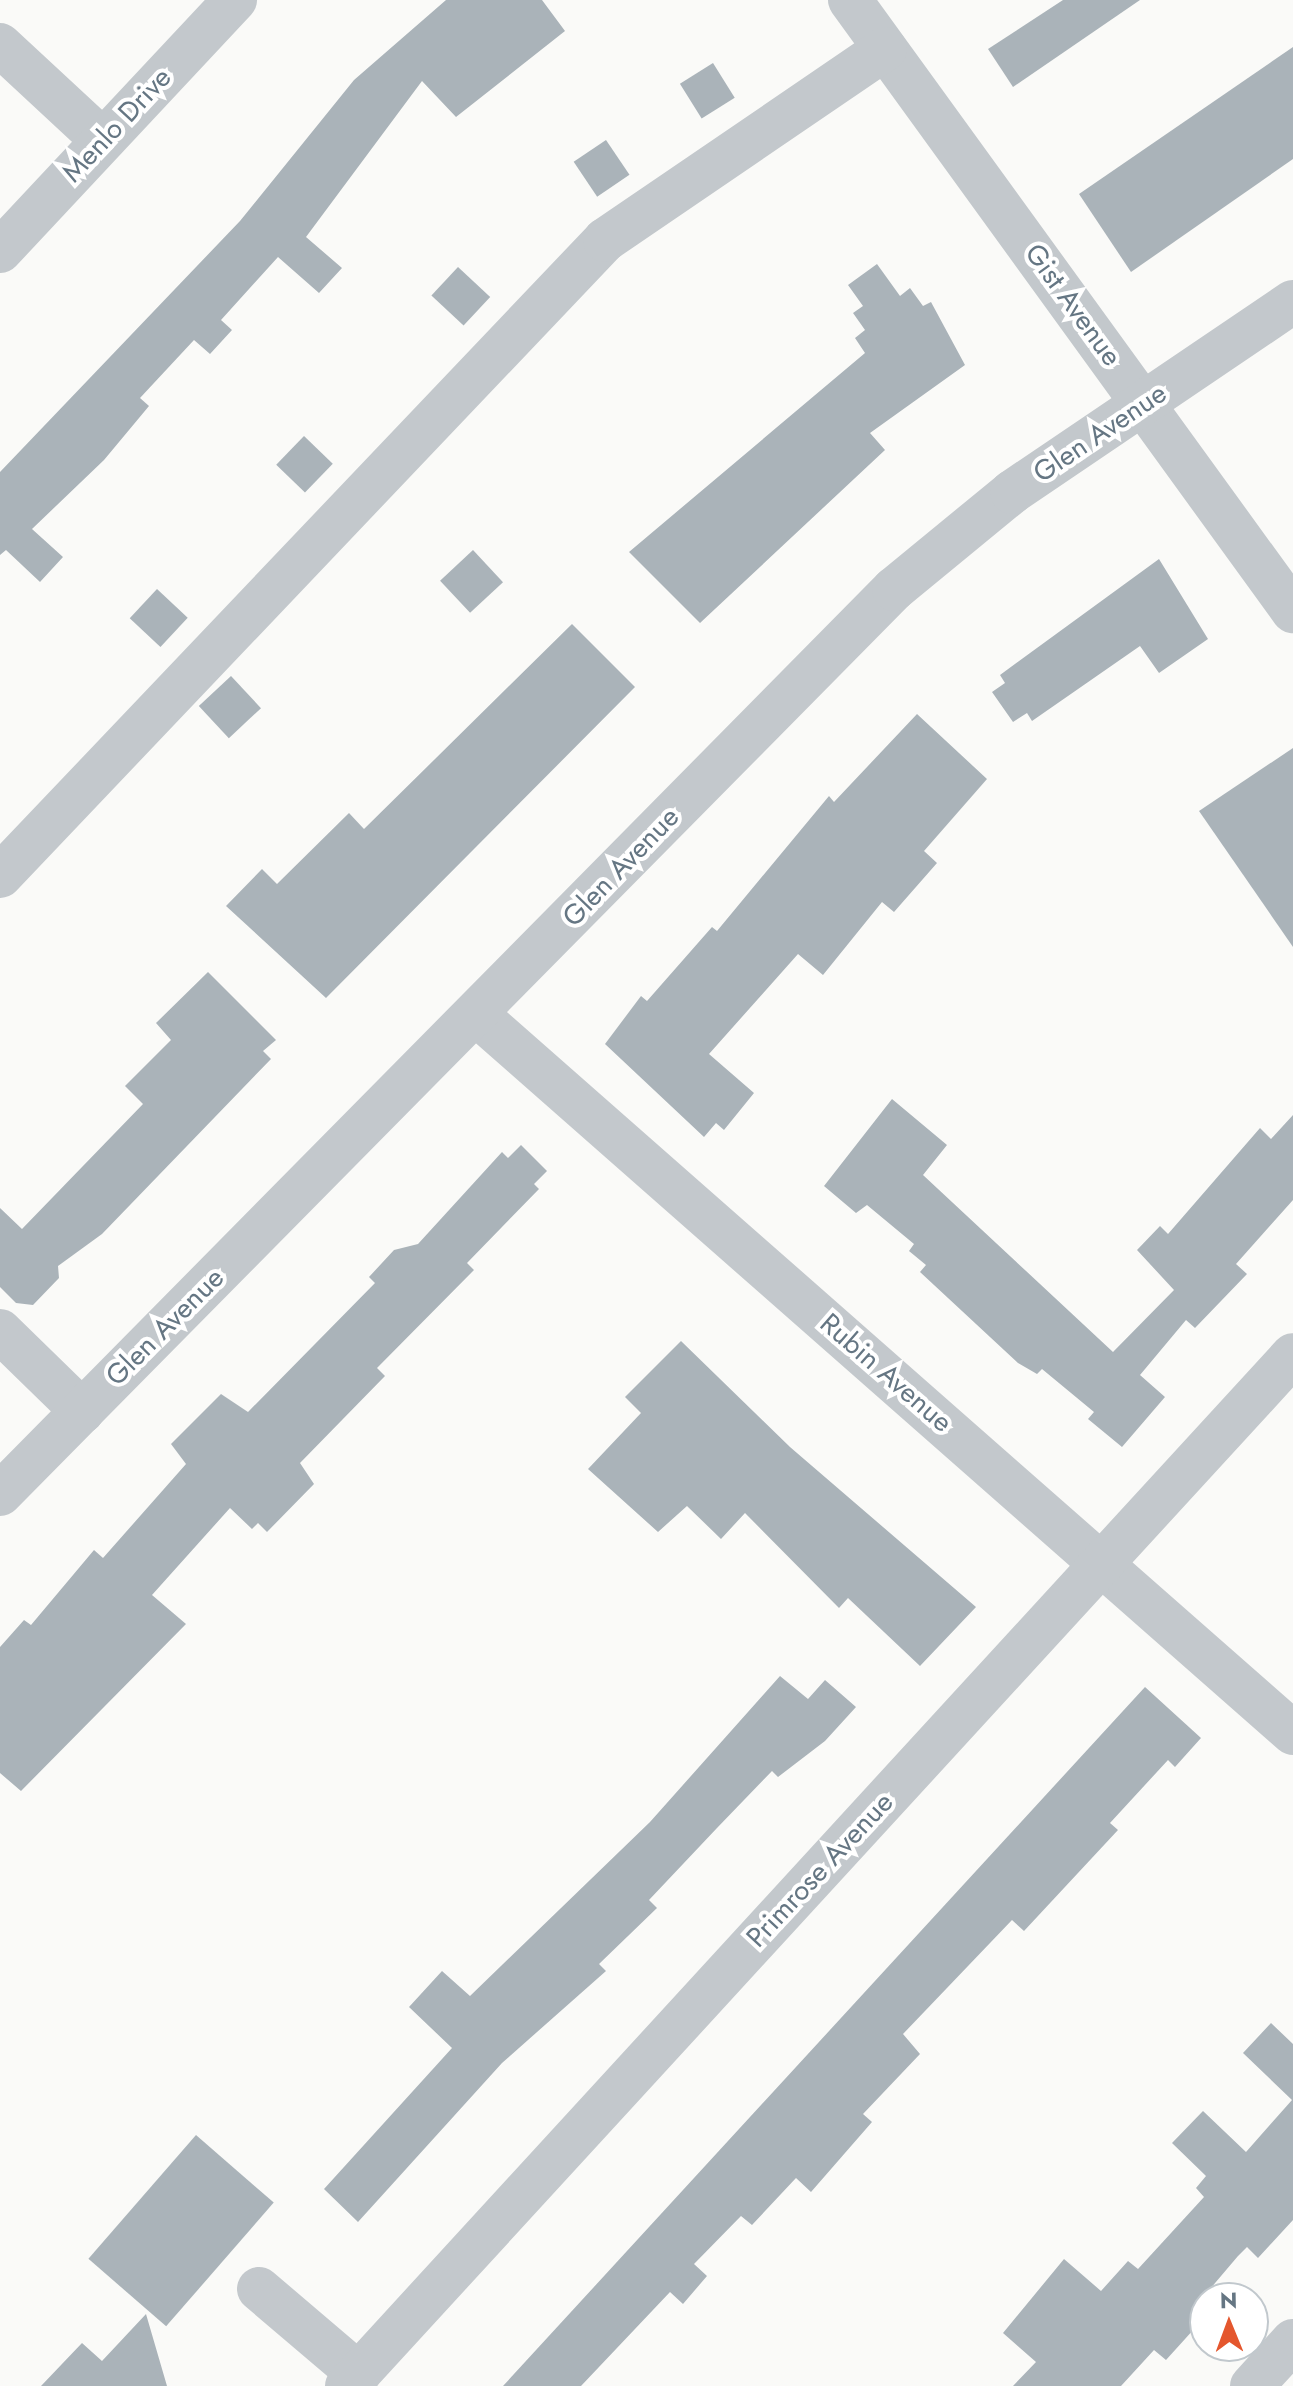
<!DOCTYPE html>
<style>
body{margin:0}
#map{position:relative;width:1293px;height:2386px;overflow:hidden;background:#fafaf8;font-family:Jost,sans-serif}
div>[style]{position:absolute}
.building>*{inset:0;background:#aab3b9;transform-origin:0 0}
.minor>*{height:44px;margin:-22px;padding:0 22px;transform-origin:22px;border-radius:22px;background:#c3c8cc}
span{translate:-50% -50%;white-space:nowrap;text-align:center;line-height:1.15;-webkit-text-stroke:8px #fff;paint-order:stroke}
.street-label{font-size:28px;color:#657683}
.north{position:absolute;left:1189px;top:2282px;width:80px;height:80px;box-sizing:border-box;background:#fff;border:2px solid #c1c8cd;border-radius:50%;rotate:359deg;font-size:22px;font-weight:700;line-height:32px;text-align:center;color:#657683}
.north::after{content:'';display:block;margin:auto;width:28px;height:36px;background:#e4572e;clip-path:polygon(50% 0,100% 100%,50% 72%,0 100%)}
</style>
<div id="map">
<div class="building">
<div style="clip-path:polygon(446px 0,542px 0,565px 31px,456px 117px,422px 81px,306px 237px,342px 268px,319px 293px,278px 257px,221px 320px,232px 330px,210px 354px,194px 340px,140px 398px,149px 406px,104px 460px,32px 529px,63px 557px,40px 582px,6px 550px,0 555px,0 472px,240px 221px,354px 80px)"></div>
<div style="clip-path:polygon(1063px 0,1140px 0,1013px 87px,988px 49px)"></div>
<div style="clip-path:polygon(1293px 47px,1293px 159px,1131px 272px,1079px 194px)"></div>
<div style="left:713px;top:63px;width:41px;height:39px;rotate:58deg"></div>
<div style="left:606px;top:140px;width:42px;height:39px;rotate:56deg"></div>
<div style="clip-path:polygon(877px 264px,900px 296px,910px 288px,923px 306px,931px 302px,965px 365px,870px 433px,885px 450px,700px 623px,629px 552px,865px 353px,855px 338px,865px 330px,853px 313px,863px 306px,848px 285px)"></div>
<div style="left:458px;top:267px;width:44px;height:39px;rotate:43deg"></div>
<div style="left:304px;top:436px;width:40px;height:40px;rotate:44deg"></div>
<div style="left:473px;top:550px;width:44px;height:45px;rotate:47deg"></div>
<div style="clip-path:polygon(1159px 559px,1208px 639px,1159px 673px,1140px 646px,1032px 721px,1027px 713px,1013px 722px,992px 692px,1005px 683px,1000px 675px)"></div>
<div style="left:157px;top:589px;width:42px;height:40px;rotate:43deg"></div>
<div style="clip-path:polygon(572px 624px,635px 687px,326px 998px,226px 906px,262px 869px,277px 884px,349px 813px,364px 829px)"></div>
<div style="left:231px;top:676px;width:44px;height:44px;rotate:47deg"></div>
<div style="clip-path:polygon(917px 714px,987px 779px,924px 851px,937px 863px,894px 912px,882px 902px,823px 975px,798px 954px,709px 1054px,754px 1093px,724px 1130px,716px 1123px,704px 1137px,605px 1044px,641px 996px,647px 1001px,712px 927px,717px 931px,829px 796px,834px 802px)"></div>
<div style="clip-path:polygon(1293px 748px,1293px 947px,1199px 811px)"></div>
<div style="clip-path:polygon(208px 972px,276px 1040px,263px 1051px,271px 1059px,102px 1234px,58px 1266px,59px 1278px,33px 1305px,16px 1303px,0 1287px,0 1208px,22px 1229px,143px 1104px,125px 1086px,171px 1040px,156px 1023px)"></div>
<div style="clip-path:polygon(892px 1099px,947px 1145px,923px 1175px,1113px 1352px,1174px 1290px,1137px 1250px,1160px 1226px,1168px 1234px,1260px 1128px,1271px 1139px,1293px 1115px,1293px 1200px,1236px 1264px,1247px 1274px,1195px 1328px,1186px 1320px,1140px 1375px,1165px 1397px,1122px 1447px,1088px 1419px,1094px 1412px,1042px 1369px,1037px 1374px,1018px 1363px,920px 1272px,926px 1265px,909px 1251px,914px 1244px,867px 1205px,856px 1213px,824px 1186px)"></div>
<div style="clip-path:polygon(521px 1145px,547px 1171px,534px 1184px,539px 1189px,467px 1263px,474px 1270px,377px 1368px,385px 1376px,300px 1463px,314px 1484px,267px 1532px,258px 1523px,252px 1529px,230px 1508px,152px 1595px,186px 1624px,21px 1791px,0 1773px,0 1647px,24px 1620px,31px 1625px,94px 1550px,103px 1558px,186px 1464px,171px 1444px,221px 1394px,248px 1412px,375px 1283px,369px 1277px,394px 1250px,418px 1244px,502px 1152px,508px 1158px)"></div>
<div style="clip-path:polygon(681px 1341px,790px 1447px,976px 1607px,920px 1666px,848px 1598px,839px 1608px,745px 1513px,721px 1539px,687px 1506px,658px 1532px,588px 1469px,641px 1413px,625px 1397px)"></div>
<div style="clip-path:polygon(780px 1676px,808px 1699px,825px 1680px,856px 1707px,825px 1741px,778px 1777px,772px 1771px,717px 1828px,649px 1900px,657px 1908px,599px 1964px,606px 1971px,502px 2063px,358px 2222px,324px 2189px,452px 2048px,409px 2007px,442px 1971px,470px 1996px,650px 1822px)"></div>
<div style="clip-path:polygon(1145px 1687px,1201px 1738px,1175px 1767px,1168px 1760px,1110px 1823px,1118px 1830px,1024px 1931px,1012px 1920px,903px 2034px,920px 2054px,863px 2114px,872px 2122px,811px 2192px,796px 2178px,752px 2225px,741px 2216px,694px 2264px,707px 2276px,683px 2304px,670px 2292px,581px 2386px,503px 2386px)"></div>
<div style="clip-path:polygon(1271px 2023px,1293px 2044px,1293px 2220px,1258px 2258px,1247px 2247px,1238px 2256px,1193px 2309px,1204px 2318px,1166px 2360px,1154px 2350px,1121px 2386px,1013px 2386px,1036px 2362px,1003px 2333px,1064px 2259px,1101px 2291px,1128px 2261px,1138px 2269px,1204px 2197px,1196px 2188px,1206px 2176px,1172px 2143px,1203px 2111px,1246px 2152px,1292px 2100px,1243px 2053px)"></div>
<div style="left:196px;top:2135px;width:103px;height:164px;rotate:41deg"></div>
<div style="clip-path:polygon(146px 2314px,167px 2386px,41px 2386px,82px 2343px,102px 2361px)"></div>
</div>
<div class="minor">
<div style="left:850px;top:0;width:755px;rotate:54.06deg"></div>
<div style="left:0;top:45px;width:138px;rotate:42.9deg"></div>
<div style="left:0;top:251px;width:344px;rotate:-46.9deg"></div>
<div style="left:0;top:876px;width:878px;rotate:-46.43deg"></div>
<div style="left:605px;top:240px;width:339px;rotate:-34.3deg"></div>
<div style="left:477px;top:1015px;width:1087px;rotate:41.34deg"></div>
<div style="left:0;top:1331px;width:115px;rotate:44.3deg"></div>
<div style="left:0;top:1494px;width:1272px;rotate:-45.35deg"></div>
<div style="left:894px;top:589px;width:153px;rotate:-39.4deg"></div>
<div style="left:1012px;top:492px;width:339px;rotate:-34.1deg"></div>
<div style="left:259px;top:2289px;width:131px;rotate:40.4deg"></div>
<div style="left:347px;top:2386px;width:1399px;rotate:-47.46deg"></div>
<div style="left:1252px;top:2386px;width:61px;rotate:-47.7deg"></div>
</div>
<div class="street-label">
<span style="left:117px;top:125px;rotate:-47deg">Menlo Drive</span>
<span style="left:1073px;top:305px;rotate:54deg">Gist Avenue</span>
<span style="left:1100px;top:433px;rotate:-34deg">Glen Avenue</span>
<span style="left:621px;top:867px;rotate:-46deg">Glen Avenue</span>
<span style="left:165px;top:1327px;rotate:-45deg">Glen Avenue</span>
<span style="left:886px;top:1373px;rotate:41deg">Rubin Avenue</span>
<span style="left:820px;top:1870px;rotate:-47deg">Primrose Avenue</span>
</div>
<div class="north">N</div>
</div>
